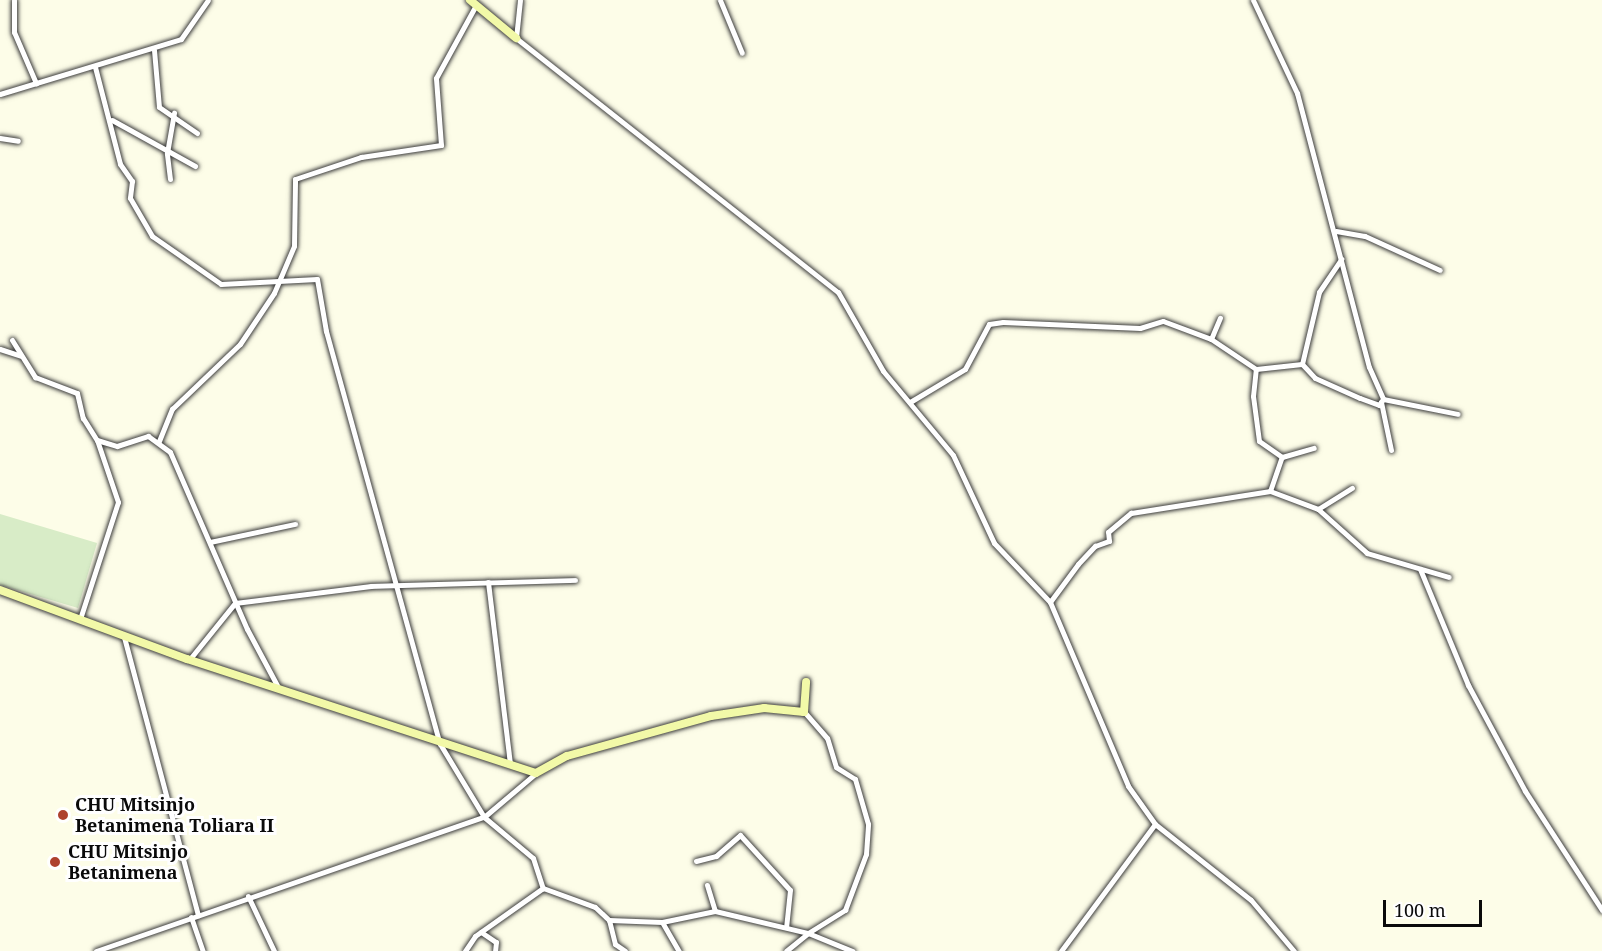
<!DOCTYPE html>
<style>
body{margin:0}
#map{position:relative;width:1602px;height:951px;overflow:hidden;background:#fdfde8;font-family:"Noto Serif",serif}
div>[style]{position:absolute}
.pitch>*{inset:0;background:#d8ecc7}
.roads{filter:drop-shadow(0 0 2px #3d3d3d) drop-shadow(0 0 2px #3d3d3d)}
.street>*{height:5px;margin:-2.5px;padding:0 2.5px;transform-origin:2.5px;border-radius:2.5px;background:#fff}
.secondary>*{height:8px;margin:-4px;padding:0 4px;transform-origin:4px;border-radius:4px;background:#f2f9a8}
.dots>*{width:16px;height:16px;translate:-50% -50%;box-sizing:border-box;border:3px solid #fff;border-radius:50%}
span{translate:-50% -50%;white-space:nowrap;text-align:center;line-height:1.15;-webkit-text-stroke:6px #fff;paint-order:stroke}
.poi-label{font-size:18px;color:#0a0a0a;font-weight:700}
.left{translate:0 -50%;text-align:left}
.scale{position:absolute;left:1383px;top:900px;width:99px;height:27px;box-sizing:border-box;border:3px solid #0a0a0a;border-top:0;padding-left:8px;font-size:18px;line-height:21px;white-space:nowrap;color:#0a0a0a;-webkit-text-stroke:4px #fff;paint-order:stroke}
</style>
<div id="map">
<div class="pitch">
<div style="clip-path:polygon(0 514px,97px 543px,78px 608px,0 585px)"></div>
</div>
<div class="roads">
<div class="street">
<div style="left:14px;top:0;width:32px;rotate:90deg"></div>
<div style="left:14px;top:32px;width:56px;rotate:66.7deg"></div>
<div style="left:520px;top:0;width:38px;rotate:96deg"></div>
<div style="left:516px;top:38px;width:410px;rotate:38.3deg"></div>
<div style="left:838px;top:292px;width:91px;rotate:60.3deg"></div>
<div style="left:883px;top:371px;width:109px;rotate:50.2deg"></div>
<div style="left:953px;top:455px;width:97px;rotate:65deg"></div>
<div style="left:994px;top:543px;width:81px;rotate:46.5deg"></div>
<div style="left:1050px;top:602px;width:200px;rotate:67deg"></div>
<div style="left:1128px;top:786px;width:47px;rotate:54.6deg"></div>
<div style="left:1155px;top:824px;width:122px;rotate:38.4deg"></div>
<div style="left:1251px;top:900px;width:67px;rotate:49.9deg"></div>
<div style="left:720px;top:0;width:57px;rotate:67.5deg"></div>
<div style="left:1253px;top:0;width:103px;rotate:64.7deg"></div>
<div style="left:1297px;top:93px;width:283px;rotate:75.3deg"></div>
<div style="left:1369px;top:367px;width:35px;rotate:66deg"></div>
<div style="left:1383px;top:399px;width:76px;rotate:11.3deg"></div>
<div style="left:154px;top:50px;width:57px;rotate:85deg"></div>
<div style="left:159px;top:107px;width:46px;rotate:34.4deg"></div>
<div style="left:95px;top:67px;width:100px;rotate:75.5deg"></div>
<div style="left:120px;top:164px;width:21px;rotate:55deg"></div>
<div style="left:132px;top:181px;width:17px;rotate:97deg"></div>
<div style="left:130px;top:198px;width:44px;rotate:59.9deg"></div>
<div style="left:152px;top:236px;width:84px;rotate:34.8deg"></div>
<div style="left:221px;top:284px;width:96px;rotate:-3deg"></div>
<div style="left:317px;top:279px;width:53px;rotate:80.2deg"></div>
<div style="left:326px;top:331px;width:428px;rotate:74.6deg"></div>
<div style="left:440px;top:744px;width:85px;rotate:58.9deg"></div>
<div style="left:484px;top:817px;width:68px;rotate:-40.2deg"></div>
<div style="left:0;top:94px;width:189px;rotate:-16.9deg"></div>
<div style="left:181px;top:39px;width:47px;rotate:-55.3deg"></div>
<div style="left:112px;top:120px;width:95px;rotate:29deg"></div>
<div style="left:0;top:138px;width:18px;rotate:9deg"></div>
<div style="left:170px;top:179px;width:26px;rotate:-97deg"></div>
<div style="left:167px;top:153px;width:41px;rotate:-80.1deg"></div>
<div style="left:1336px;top:231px;width:29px;rotate:10deg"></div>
<div style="left:1365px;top:236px;width:82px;rotate:24.4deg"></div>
<div style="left:1211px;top:339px;width:23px;rotate:-67deg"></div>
<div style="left:12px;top:340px;width:44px;rotate:58.1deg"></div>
<div style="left:35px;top:377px;width:45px;rotate:20.9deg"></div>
<div style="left:77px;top:393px;width:26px;rotate:77deg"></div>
<div style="left:83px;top:418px;width:26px;rotate:58deg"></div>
<div style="left:97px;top:440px;width:21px;rotate:17deg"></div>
<div style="left:117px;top:446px;width:33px;rotate:-18deg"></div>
<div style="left:148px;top:436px;width:27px;rotate:36deg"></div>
<div style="left:170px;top:452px;width:193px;rotate:66.5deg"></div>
<div style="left:247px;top:629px;width:68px;rotate:61.9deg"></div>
<div style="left:0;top:349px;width:22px;rotate:18deg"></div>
<div style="left:1302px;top:364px;width:19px;rotate:47deg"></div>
<div style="left:1315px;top:378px;width:49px;rotate:24deg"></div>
<div style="left:1360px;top:398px;width:20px;rotate:20deg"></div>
<div style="left:1379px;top:405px;width:7px;rotate:-56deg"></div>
<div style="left:910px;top:402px;width:64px;rotate:-31deg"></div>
<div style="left:965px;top:369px;width:51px;rotate:-61.9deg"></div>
<div style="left:989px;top:324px;width:14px;rotate:-8deg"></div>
<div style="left:1003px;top:322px;width:137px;rotate:2.5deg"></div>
<div style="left:1140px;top:328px;width:24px;rotate:-17deg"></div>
<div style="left:1163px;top:321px;width:51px;rotate:20.6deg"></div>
<div style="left:1211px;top:339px;width:54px;rotate:33.7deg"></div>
<div style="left:1381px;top:402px;width:49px;rotate:78.2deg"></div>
<div style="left:159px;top:441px;width:35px;rotate:-68deg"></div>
<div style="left:172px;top:409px;width:94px;rotate:-43.7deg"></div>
<div style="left:240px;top:344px;width:61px;rotate:-56.3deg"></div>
<div style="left:274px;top:293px;width:51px;rotate:-66.9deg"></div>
<div style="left:294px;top:246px;width:67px;rotate:-89.1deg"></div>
<div style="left:295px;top:179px;width:70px;rotate:-18.4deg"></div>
<div style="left:361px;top:157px;width:81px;rotate:-8.5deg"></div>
<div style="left:441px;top:145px;width:67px;rotate:-94.3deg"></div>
<div style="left:436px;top:78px;width:83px;rotate:-61.3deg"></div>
<div style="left:1282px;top:457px;width:33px;rotate:-16deg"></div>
<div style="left:1270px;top:491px;width:36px;rotate:-71deg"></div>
<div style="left:1282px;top:457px;width:28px;rotate:-145deg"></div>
<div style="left:1259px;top:441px;width:45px;rotate:-97.6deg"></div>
<div style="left:1253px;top:396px;width:27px;rotate:-84deg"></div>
<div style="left:1256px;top:369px;width:46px;rotate:-6.2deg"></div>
<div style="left:1302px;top:364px;width:74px;rotate:-76.7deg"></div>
<div style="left:1319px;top:292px;width:40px;rotate:-56deg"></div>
<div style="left:1318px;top:509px;width:40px;rotate:-32deg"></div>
<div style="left:210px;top:542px;width:87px;rotate:-12deg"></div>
<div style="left:1420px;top:569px;width:126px;rotate:67.5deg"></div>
<div style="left:1468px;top:685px;width:120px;rotate:61.7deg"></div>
<div style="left:1525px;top:791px;width:142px;rotate:57.1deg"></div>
<div style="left:488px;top:582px;width:184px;rotate:83.1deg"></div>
<div style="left:1050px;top:602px;width:47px;rotate:-53.6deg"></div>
<div style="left:1078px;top:564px;width:25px;rotate:-47deg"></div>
<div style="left:1095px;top:546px;width:15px;rotate:-20deg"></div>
<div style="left:1109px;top:541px;width:9px;rotate:-96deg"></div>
<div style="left:1108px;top:532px;width:30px;rotate:-40deg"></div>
<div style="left:1131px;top:513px;width:141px;rotate:-9deg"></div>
<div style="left:1270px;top:491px;width:51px;rotate:20.6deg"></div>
<div style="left:1318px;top:509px;width:66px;rotate:41.9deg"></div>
<div style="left:1367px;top:553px;width:85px;rotate:16.3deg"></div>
<div style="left:80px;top:619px;width:123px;rotate:-72deg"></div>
<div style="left:118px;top:502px;width:65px;rotate:-108.7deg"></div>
<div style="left:124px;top:637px;width:288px;rotate:75.1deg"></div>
<div style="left:189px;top:660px;width:73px;rotate:-51.1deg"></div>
<div style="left:235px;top:603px;width:137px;rotate:-7.1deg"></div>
<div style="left:371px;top:586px;width:204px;rotate:-1.7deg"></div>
<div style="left:696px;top:861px;width:21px;rotate:-14deg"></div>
<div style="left:716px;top:856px;width:32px;rotate:-41deg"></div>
<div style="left:740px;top:835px;width:74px;rotate:47.7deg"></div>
<div style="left:790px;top:890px;width:36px;rotate:96deg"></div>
<div style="left:707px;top:885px;width:27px;rotate:73deg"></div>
<div style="left:248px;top:896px;width:61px;rotate:64.7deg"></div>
<div style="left:191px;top:917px;width:36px;rotate:71deg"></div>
<div style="left:609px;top:920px;width:25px;rotate:76deg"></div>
<div style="left:615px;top:944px;width:12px;rotate:35deg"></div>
<div style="left:662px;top:922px;width:34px;rotate:60deg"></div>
<div style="left:481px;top:932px;width:18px;rotate:34deg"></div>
<div style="left:496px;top:942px;width:9px;rotate:96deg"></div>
<div style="left:96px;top:951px;width:410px;rotate:-19.1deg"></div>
<div style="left:484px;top:817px;width:64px;rotate:39.9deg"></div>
<div style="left:533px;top:858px;width:32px;rotate:72deg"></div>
<div style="left:543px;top:888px;width:55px;rotate:20.1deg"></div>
<div style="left:595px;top:907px;width:19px;rotate:43deg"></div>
<div style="left:609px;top:920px;width:53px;rotate:2.2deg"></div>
<div style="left:662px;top:922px;width:54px;rotate:-11.7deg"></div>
<div style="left:715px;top:911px;width:96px;rotate:13.3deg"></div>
<div style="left:808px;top:933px;width:44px;rotate:-31.9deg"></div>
<div style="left:845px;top:910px;width:60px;rotate:-69.4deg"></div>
<div style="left:866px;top:854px;width:30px;rotate:-86deg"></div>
<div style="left:868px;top:824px;width:47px;rotate:-106.1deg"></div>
<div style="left:855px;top:779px;width:22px;rotate:-148deg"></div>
<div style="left:836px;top:767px;width:30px;rotate:-107deg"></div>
<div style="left:827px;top:738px;width:35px;rotate:-131deg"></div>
<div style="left:465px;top:951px;width:18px;rotate:-56deg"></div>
<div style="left:475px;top:936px;width:83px;rotate:-35.2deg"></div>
<div style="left:786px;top:951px;width:28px;rotate:-39deg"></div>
<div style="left:808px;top:933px;width:48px;rotate:22.2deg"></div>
<div style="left:1061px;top:951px;width:158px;rotate:-53.5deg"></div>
</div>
<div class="secondary">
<div style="left:470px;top:0;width:60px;rotate:39.6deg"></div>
<div style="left:0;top:590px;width:199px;rotate:20.3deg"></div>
<div style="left:187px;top:659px;width:367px;rotate:18.1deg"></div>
<div style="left:536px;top:773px;width:35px;rotate:-29deg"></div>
<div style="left:567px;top:756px;width:149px;rotate:-15.5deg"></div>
<div style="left:711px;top:716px;width:54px;rotate:-8.6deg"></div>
<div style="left:764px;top:708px;width:40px;rotate:5.7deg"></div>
<div style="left:804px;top:712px;width:30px;rotate:-86deg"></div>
</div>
</div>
<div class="dots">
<div style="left:63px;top:815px;background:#ae412e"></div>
<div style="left:55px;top:862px;background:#ae412e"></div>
</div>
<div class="poi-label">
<span class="left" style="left:75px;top:815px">CHU Mitsinjo<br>Betanimena Toliara II</span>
<span class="left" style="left:68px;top:862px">CHU Mitsinjo<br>Betanimena</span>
</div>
<div class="scale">100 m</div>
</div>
